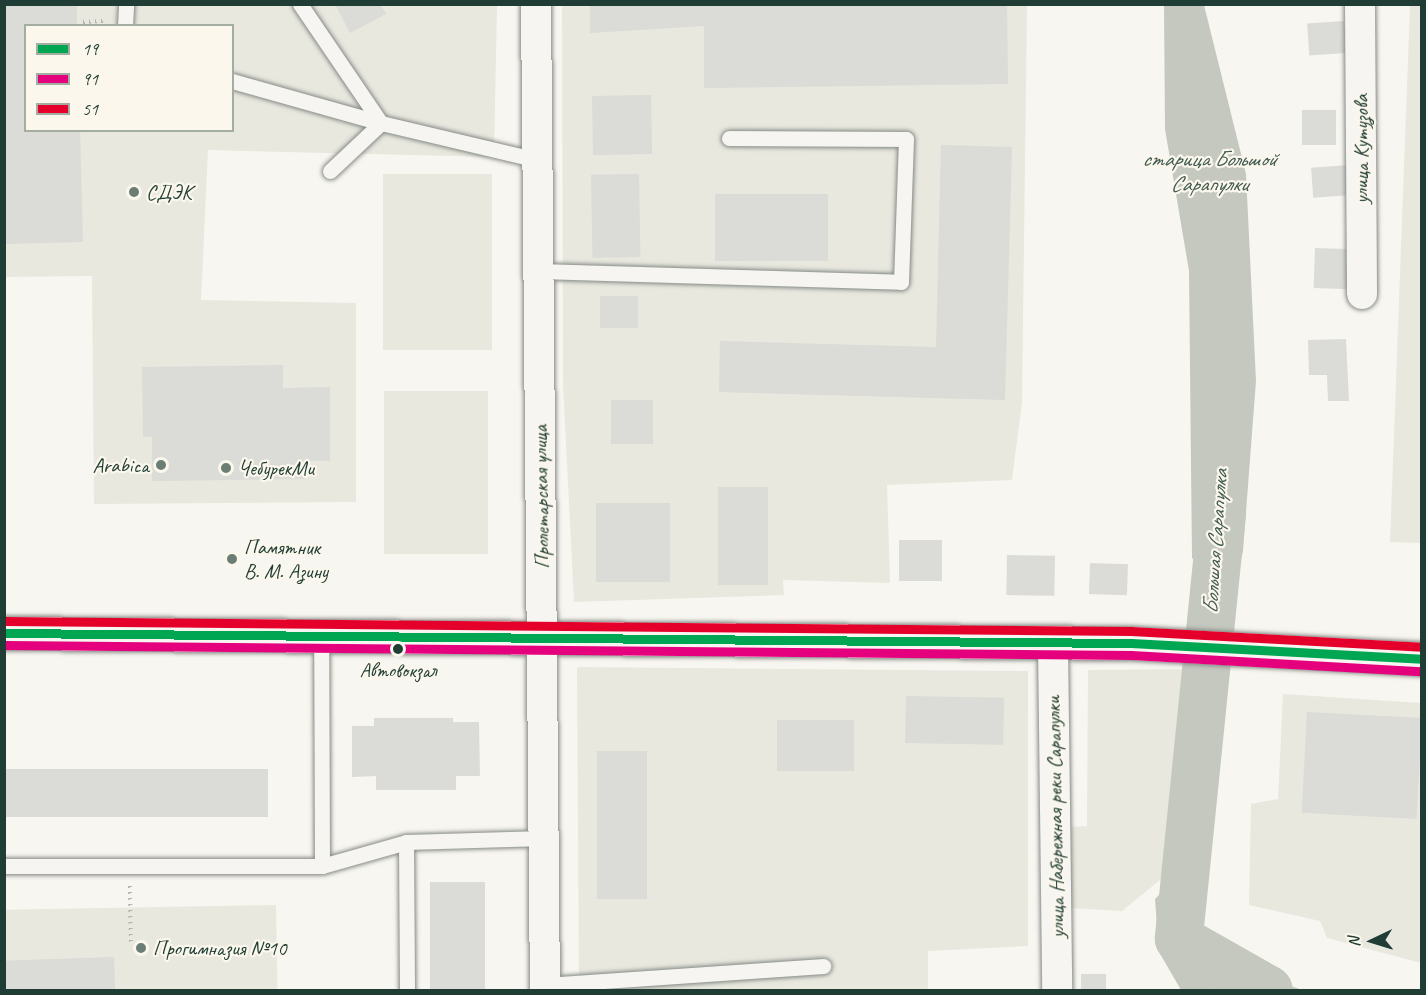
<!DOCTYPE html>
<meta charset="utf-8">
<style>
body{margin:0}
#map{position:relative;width:1426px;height:995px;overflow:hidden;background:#f8f6f0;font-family:Caveat,sans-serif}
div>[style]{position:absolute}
.built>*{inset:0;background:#e8e8df;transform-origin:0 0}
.water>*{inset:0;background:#c4c8bf}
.river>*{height:48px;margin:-24px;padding:0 24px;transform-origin:24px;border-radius:24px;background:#c4c8bf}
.building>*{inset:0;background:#dbdbd7;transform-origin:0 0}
.path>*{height:4px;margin-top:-2px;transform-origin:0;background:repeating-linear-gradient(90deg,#b2b5b1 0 1.5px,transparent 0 6px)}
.roads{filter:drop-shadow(0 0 2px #868b86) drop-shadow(0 0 2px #868b86)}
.lane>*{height:15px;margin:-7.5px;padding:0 7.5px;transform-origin:7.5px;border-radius:7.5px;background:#f6f5f1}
.street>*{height:30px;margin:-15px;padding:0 15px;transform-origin:15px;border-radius:15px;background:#f6f5f1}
.secondary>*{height:33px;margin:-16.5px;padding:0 16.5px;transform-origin:16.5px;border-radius:16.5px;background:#f6f5f1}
.bus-1>*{height:9px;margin:-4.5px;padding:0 4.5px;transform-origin:4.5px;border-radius:4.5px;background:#00a651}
.bus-2>*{height:9px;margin:-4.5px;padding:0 4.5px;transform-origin:4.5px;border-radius:4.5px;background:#e5007d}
.bus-3>*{height:9px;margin:-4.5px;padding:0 4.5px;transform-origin:4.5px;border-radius:4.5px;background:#e4002b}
.dots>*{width:16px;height:16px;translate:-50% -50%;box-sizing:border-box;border:3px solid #fbf7ec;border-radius:50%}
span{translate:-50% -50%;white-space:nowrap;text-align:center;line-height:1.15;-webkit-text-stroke:4.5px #fbf7ec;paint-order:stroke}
.bus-label{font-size:20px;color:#1f3d34}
.street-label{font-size:21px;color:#1f3d34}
.poi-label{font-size:21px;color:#1f3d34}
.left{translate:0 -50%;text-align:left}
.right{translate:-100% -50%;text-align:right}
.water-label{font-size:22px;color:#425b52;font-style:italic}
.frame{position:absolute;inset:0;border:6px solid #1f3d34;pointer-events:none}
.legend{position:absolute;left:24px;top:24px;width:210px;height:108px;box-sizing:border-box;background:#fbf7ec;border:2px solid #a3ada2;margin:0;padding:8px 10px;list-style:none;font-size:18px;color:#1f3d34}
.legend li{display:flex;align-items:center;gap:12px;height:30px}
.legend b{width:30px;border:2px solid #a3ada2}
.north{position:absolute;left:1342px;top:911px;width:60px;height:60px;-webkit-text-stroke:4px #fbf7ec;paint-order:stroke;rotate:266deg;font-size:16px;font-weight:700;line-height:24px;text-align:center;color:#1f3d34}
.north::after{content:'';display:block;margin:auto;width:21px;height:27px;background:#1f3d34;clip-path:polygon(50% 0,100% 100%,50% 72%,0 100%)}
</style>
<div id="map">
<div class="built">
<div style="clip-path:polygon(evenodd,4px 5px,497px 5px,494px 157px,208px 150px,201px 300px,356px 303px,356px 502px,94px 504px,92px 276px,5px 277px,4px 5px,26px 26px,232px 26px,232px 130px,26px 130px,26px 26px)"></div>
<div style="clip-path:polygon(562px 5px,1027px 5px,1022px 402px,1012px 480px,887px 485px,890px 583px,783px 580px,784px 595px,574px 602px,563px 386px)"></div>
<div style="clip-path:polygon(1410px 5px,1422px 5px,1421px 543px,1390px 542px)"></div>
<div style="left:492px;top:174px;width:176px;height:109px;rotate:90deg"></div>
<div style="left:384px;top:391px;width:104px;height:163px"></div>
<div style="clip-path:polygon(577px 667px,1028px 671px,1028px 946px,928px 951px,928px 990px,579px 990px)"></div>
<div style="clip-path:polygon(1194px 669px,1176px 867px,1122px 911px,1068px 908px,1071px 827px,1087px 826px,1088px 670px)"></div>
<div style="clip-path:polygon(1283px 694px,1421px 703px,1421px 963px,1327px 938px,1320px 921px,1249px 905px,1251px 804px,1278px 799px)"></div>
<div style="left:276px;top:905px;width:85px;height:272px;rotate:89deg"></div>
</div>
<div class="water">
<div style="clip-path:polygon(1164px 5px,1204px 5px,1246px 174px,1256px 381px,1243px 551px,1232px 594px,1192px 558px,1189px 271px,1165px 129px)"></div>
<div style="clip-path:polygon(1177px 877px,1197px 883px,1190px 927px,1215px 958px,1302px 990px,1181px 990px,1159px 952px,1155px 899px)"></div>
</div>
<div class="river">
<div style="left:1222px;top:513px;width:428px;rotate:95.8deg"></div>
<div style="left:1179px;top:939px;width:103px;rotate:29.5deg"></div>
</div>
<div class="building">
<div style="clip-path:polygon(4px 4px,77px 4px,77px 26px,26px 26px,26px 130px,80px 130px,83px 242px,4px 244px)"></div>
<div style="clip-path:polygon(335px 4px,380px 4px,386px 14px,350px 33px)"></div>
<div style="clip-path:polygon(590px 4px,1007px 4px,1008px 84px,704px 88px,704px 26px,590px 33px)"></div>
<div style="left:1344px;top:21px;width:32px;height:37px;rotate:86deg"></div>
<div style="left:651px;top:95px;width:59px;height:59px;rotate:89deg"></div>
<div style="left:1336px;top:110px;width:35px;height:34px;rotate:90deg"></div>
<div style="clip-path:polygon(941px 145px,1012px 147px,1005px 400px,719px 392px,720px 341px,936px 347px)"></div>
<div style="left:1350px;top:165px;width:30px;height:39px;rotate:86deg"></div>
<div style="left:639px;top:174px;width:83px;height:48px;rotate:89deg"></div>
<div style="left:828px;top:194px;width:67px;height:113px;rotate:90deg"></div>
<div style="left:1315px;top:248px;width:38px;height:40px;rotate:2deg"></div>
<div style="left:600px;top:296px;width:38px;height:32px"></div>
<div style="clip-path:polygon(1346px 339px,1349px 401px,1328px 401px,1327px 375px,1309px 375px,1308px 340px)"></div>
<div style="clip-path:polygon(283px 365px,283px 388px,330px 387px,330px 461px,307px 461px,307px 479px,152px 481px,152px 437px,143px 437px,142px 367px)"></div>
<div style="left:653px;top:400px;width:44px;height:42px;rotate:90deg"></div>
<div style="left:718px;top:487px;width:50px;height:98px"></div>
<div style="left:596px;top:503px;width:74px;height:79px"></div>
<div style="left:899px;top:540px;width:43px;height:41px"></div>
<div style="left:1007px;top:555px;width:48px;height:40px;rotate:1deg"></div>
<div style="left:1090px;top:563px;width:38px;height:31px;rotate:2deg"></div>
<div style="left:906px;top:696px;width:98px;height:47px;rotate:1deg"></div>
<div style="left:1307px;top:712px;width:115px;height:101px;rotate:3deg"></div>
<div style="clip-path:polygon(374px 718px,453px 718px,453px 722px,479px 722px,480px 776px,456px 776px,456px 790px,376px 790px,376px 776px,352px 777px,352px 726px,374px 726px)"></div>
<div style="left:854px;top:720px;width:51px;height:77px;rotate:90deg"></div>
<div style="left:597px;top:751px;width:50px;height:148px"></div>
<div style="left:4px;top:769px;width:264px;height:48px"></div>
<div style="left:430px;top:882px;width:55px;height:108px"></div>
<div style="left:114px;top:957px;width:33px;height:110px;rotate:88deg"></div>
<div style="left:1106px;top:974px;width:16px;height:25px;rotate:90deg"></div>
</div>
<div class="path">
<div style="left:83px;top:22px;width:22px;rotate:-3deg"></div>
<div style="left:130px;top:886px;width:56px;rotate:89deg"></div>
</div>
<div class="roads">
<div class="lane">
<div style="left:300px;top:4px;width:144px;rotate:55.8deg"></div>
<div style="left:125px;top:26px;width:22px;rotate:-87deg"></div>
<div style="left:232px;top:81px;width:155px;rotate:15.7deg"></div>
<div style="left:330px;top:171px;width:70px;rotate:-43.3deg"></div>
<div style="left:381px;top:123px;width:160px;rotate:13.3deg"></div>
<div style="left:538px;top:271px;width:363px;rotate:1.7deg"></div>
<div style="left:901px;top:282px;width:143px;rotate:-88deg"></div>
<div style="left:906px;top:139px;width:177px;rotate:-179.7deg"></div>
<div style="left:406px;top:842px;width:148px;rotate:89.6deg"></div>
<div style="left:4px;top:866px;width:318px"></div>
<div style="left:322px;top:866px;width:230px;rotate:-90.2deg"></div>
<div style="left:322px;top:866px;width:87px;rotate:-15.9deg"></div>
<div style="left:406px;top:842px;width:138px;rotate:-1.7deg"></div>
<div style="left:545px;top:985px;width:279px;rotate:-3.9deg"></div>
</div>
<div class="street">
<div style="left:536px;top:4px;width:986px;rotate:89.48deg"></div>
<div style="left:1360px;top:4px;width:290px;rotate:89.6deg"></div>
<div style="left:1053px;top:643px;width:347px;rotate:89.3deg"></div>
</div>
<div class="secondary">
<div style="left:4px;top:633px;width:1127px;rotate:0.51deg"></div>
<div style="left:1131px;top:643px;width:291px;rotate:3.1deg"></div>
</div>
</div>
<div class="bus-1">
<div style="left:4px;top:633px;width:1127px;rotate:0.51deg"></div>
<div style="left:1131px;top:643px;width:291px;rotate:3.1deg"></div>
</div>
<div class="bus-2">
<div style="left:4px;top:645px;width:1127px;rotate:0.51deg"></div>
<div style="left:1131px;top:655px;width:290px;rotate:3.2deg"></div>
</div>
<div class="bus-3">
<div style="left:4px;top:621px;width:1127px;rotate:0.51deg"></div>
<div style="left:1131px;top:631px;width:291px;rotate:3.1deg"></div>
</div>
<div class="dots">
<div style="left:134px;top:192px;background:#6b7e76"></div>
<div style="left:161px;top:465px;background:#6b7e76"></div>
<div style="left:226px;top:468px;background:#6b7e76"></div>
<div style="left:232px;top:559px;background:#6b7e76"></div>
<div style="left:398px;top:649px;background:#1f3d34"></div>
<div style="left:141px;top:948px;background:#6b7e76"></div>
</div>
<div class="bus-label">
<span style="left:398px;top:670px">Автовокзал</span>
</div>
<div class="street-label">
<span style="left:1361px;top:149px;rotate:-90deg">улица Кутузова</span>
<span style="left:541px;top:497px;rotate:-91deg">Пролетарская улица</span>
<span style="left:1055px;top:817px;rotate:-91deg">улица Набережная реки Сарапулки</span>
</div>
<div class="poi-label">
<span class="left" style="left:146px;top:192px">СДЭК</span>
<span class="right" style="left:149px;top:465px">Arabica</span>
<span class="left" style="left:238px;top:468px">ЧебурекМи</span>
<span class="left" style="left:244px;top:559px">Памятник<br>В. М. Азину</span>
<span class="left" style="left:153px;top:948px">Прогимназия №10</span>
</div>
<div class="water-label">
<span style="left:1209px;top:172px">старица Большой<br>Сарапулки</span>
<span style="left:1216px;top:542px;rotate:-86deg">Большая Сарапулка</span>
</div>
<div class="frame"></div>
<ul class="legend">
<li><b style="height:8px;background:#00a651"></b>19</li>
<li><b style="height:8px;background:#e5007d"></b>91</li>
<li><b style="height:8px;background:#e4002b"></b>51</li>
</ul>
<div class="north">N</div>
</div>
